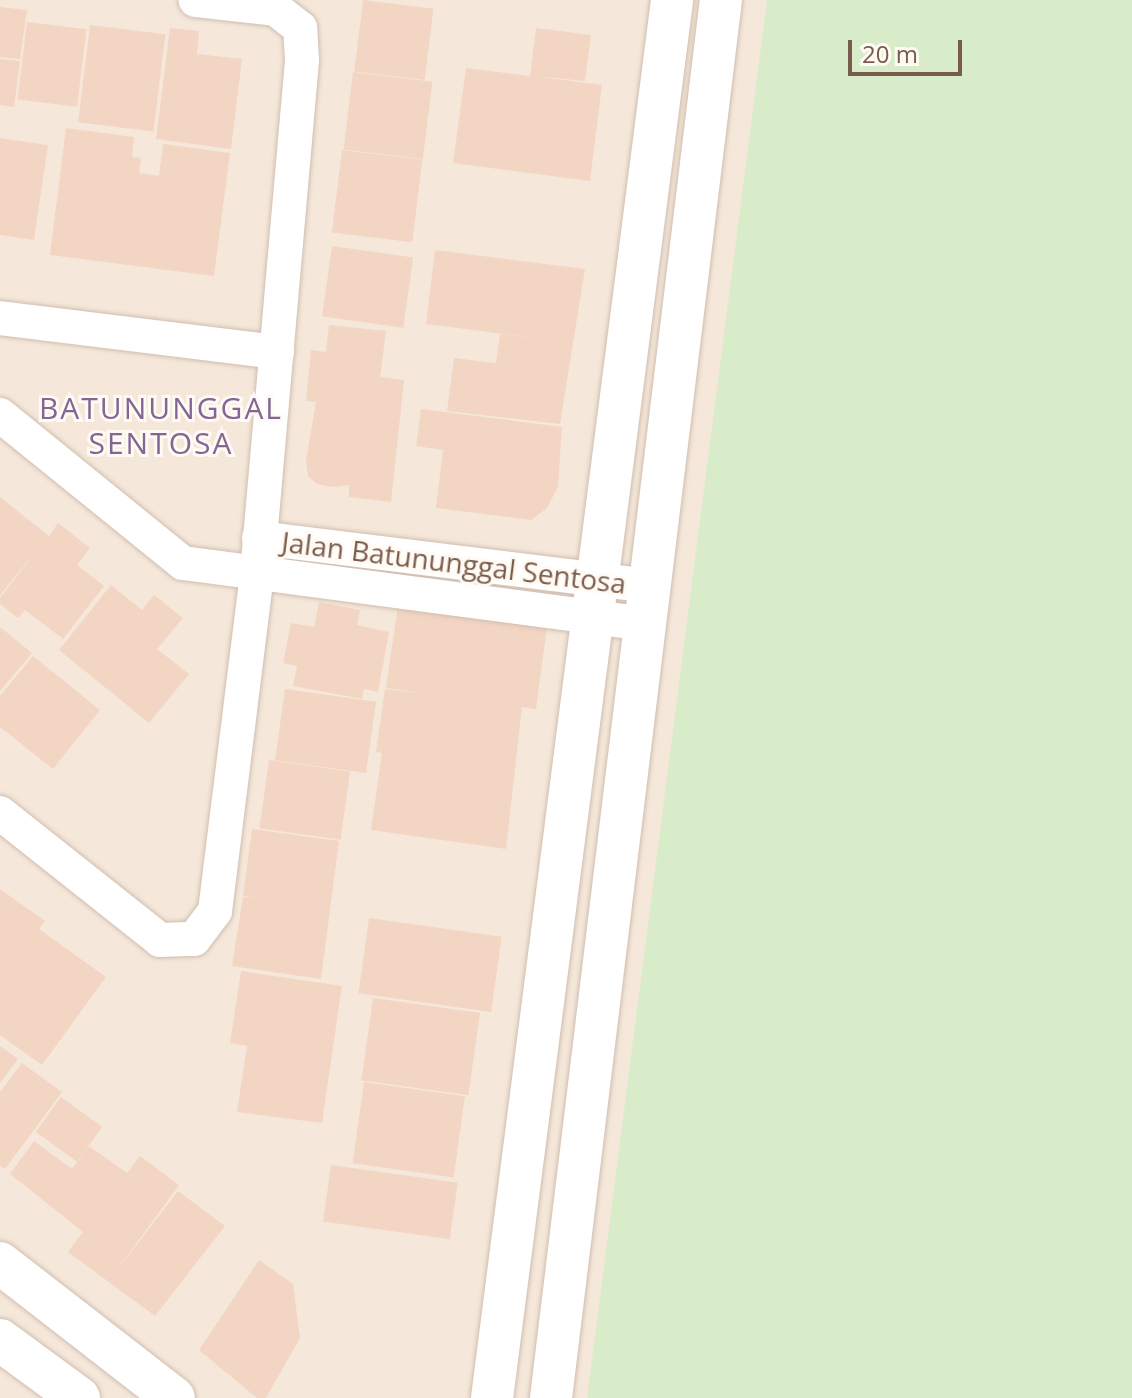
<!DOCTYPE html>
<style>
body{margin:0}
#map{position:relative;width:1132px;height:1398px;overflow:hidden;background:#fdf6ec;font-family:"Open Sans",sans-serif}
div>[style]{position:absolute}
.residential>*{inset:0;background:#f5e8da;transform-origin:0 0}
.green>*{inset:0;background:#d8ecc9}
.building>*{inset:0;background:#f3d5c3;transform-origin:0 0}
.roads{filter:drop-shadow(0 0 2px #d1beb0) drop-shadow(0 0 2px #d1beb0)}
.minor>*{height:34px;margin:-17px;padding:0 17px;transform-origin:17px;border-radius:17px;background:#fff}
.tertiary>*{height:42px;margin:-21px;padding:0 21px;transform-origin:21px;border-radius:21px;background:#fff}
span{translate:-50% -50%;white-space:nowrap;text-align:center;line-height:1.15;-webkit-text-stroke:6px #fffaf3;paint-order:stroke}
.street-label{font-size:28px;color:#7a5c4d}
.neighbourhood-label{font-size:30px;color:#846695;letter-spacing:2px}
.scale{position:absolute;left:848px;top:40px;width:114px;height:36px;box-sizing:border-box;border:4px solid #7a5c4d;border-top:0;padding-left:10px;font-size:24px;line-height:28px;white-space:nowrap;color:#7a5c4d;-webkit-text-stroke:6px #fffaf3;paint-order:stroke}
</style>
<div id="map">
<div class="residential">
<div style="left:0;top:0;width:1132px;height:1398px"></div>
</div>
<div class="green">
<div style="clip-path:polygon(767px 0,1132px 0,1132px 1398px,587px 1398px)"></div>
</div>
<div class="building">
<div style="left:363px;top:0;width:71px;height:72px;rotate:7deg"></div>
<div style="clip-path:polygon(0 7px,27px 10px,20px 59px,0 57px)"></div>
<div style="left:27px;top:22px;width:60px;height:78px;rotate:7deg"></div>
<div style="left:90px;top:25px;width:76px;height:98px;rotate:7deg"></div>
<div style="clip-path:polygon(170px 28px,199px 31px,197px 54px,242px 59px,231px 149px,156px 139px)"></div>
<div style="clip-path:polygon(536px 28px,591px 35px,585px 81px,534px 76px,602px 85px,590px 181px,453px 163px,466px 68px,530px 76px)"></div>
<div style="clip-path:polygon(0 59px,20px 61px,14px 107px,0 105px)"></div>
<div style="left:353px;top:72px;width:80px;height:78px;rotate:7deg"></div>
<div style="clip-path:polygon(66px 128px,134px 137px,132px 157px,141px 158px,139px 173px,159px 176px,163px 144px,230px 153px,214px 276px,50px 255px)"></div>
<div style="clip-path:polygon(0 138px,48px 145px,34px 240px,0 235px)"></div>
<div style="left:342px;top:150px;width:81px;height:83px;rotate:7deg"></div>
<div style="left:332px;top:246px;width:82px;height:71px;rotate:8deg"></div>
<div style="clip-path:polygon(435px 250px,585px 269px,560px 424px,447px 411px,454px 358px,496px 363px,500px 334px,536px 338px,426px 324px)"></div>
<div style="clip-path:polygon(329px 325px,386px 331px,380px 377px,404px 380px,391px 502px,349px 497px,349px 485px,332px 487px,317px 484px,308px 476px,306px 461px,316px 402px,306px 401px,311px 350px,326px 352px)"></div>
<div style="clip-path:polygon(421px 409px,562px 427px,558px 487px,547px 508px,531px 520px,436px 508px,443px 450px,416px 446px)"></div>
<div style="clip-path:polygon(0 497px,49px 536px,58px 523px,90px 548px,77px 565px,104px 586px,63px 639px,25px 610px,18px 618px,0 604px,0 598px,38px 549px,0 595px)"></div>
<div style="clip-path:polygon(111px 585px,142px 610px,154px 595px,183px 618px,157px 649px,189px 674px,149px 723px,59px 650px)"></div>
<div style="clip-path:polygon(319px 602px,360px 610px,357px 625px,389px 632px,378px 692px,364px 689px,362px 699px,293px 686px,297px 666px,283px 663px,291px 623px,314px 627px)"></div>
<div style="clip-path:polygon(398px 605px,547px 627px,536px 709px,522px 707px,506px 849px,371px 830px,382px 753px,376px 752px,385px 689px,428px 694px,386px 688px)"></div>
<div style="clip-path:polygon(0 627px,32px 653px,0 691px)"></div>
<div style="clip-path:polygon(33px 656px,100px 710px,53px 769px,0 727px,0 696px)"></div>
<div style="left:285px;top:689px;width:92px;height:72px;rotate:8deg"></div>
<div style="left:269px;top:760px;width:82px;height:69px;rotate:8deg"></div>
<div style="clip-path:polygon(252px 829px,339px 841px,321px 979px,232px 966px,243px 897px,260px 898px,243px 896px)"></div>
<div style="clip-path:polygon(0 889px,45px 921px,39px 929px,106px 977px,42px 1065px,0 1035px)"></div>
<div style="left:369px;top:918px;width:134px;height:76px;rotate:8deg"></div>
<div style="clip-path:polygon(241px 971px,342px 986px,322px 1123px,237px 1112px,247px 1046px,230px 1043px)"></div>
<div style="left:373px;top:998px;width:108px;height:83px;rotate:8deg"></div>
<div style="clip-path:polygon(0 1046px,18px 1059px,0 1083px)"></div>
<div style="clip-path:polygon(22px 1063px,62px 1092px,5px 1169px,0 1166px,0 1092px)"></div>
<div style="left:364px;top:1082px;width:102px;height:82px;rotate:8deg"></div>
<div style="left:61px;top:1097px;width:51px;height:43px;rotate:36deg"></div>
<div style="clip-path:polygon(34px 1141px,72px 1169px,89px 1146px,127px 1173px,140px 1156px,179px 1185px,114px 1274px,178px 1191px,225px 1226px,155px 1316px,68px 1252px,83px 1232px,10px 1174px)"></div>
<div style="left:331px;top:1165px;width:128px;height:57px;rotate:8deg"></div>
<div style="clip-path:polygon(259px 1260px,293px 1284px,300px 1338px,266px 1398px,257px 1398px,199px 1350px)"></div>
</div>
<div class="roads">
<div class="minor">
<div style="left:0;top:318px;width:279px;rotate:7deg"></div>
<div style="left:0;top:415px;width:235px;rotate:39deg"></div>
<div style="left:183px;top:563px;width:466px;rotate:7.5deg"></div>
<div style="left:259px;top:538px;width:393px;rotate:7deg"></div>
<div style="left:0;top:813px;width:204px;rotate:38.4deg"></div>
<div style="left:160px;top:940px;width:34px;rotate:-2deg"></div>
<div style="left:194px;top:939px;width:35px;rotate:-53deg"></div>
<div style="left:215px;top:911px;width:341px;rotate:-82.9deg"></div>
<div style="left:257px;top:573px;width:514px;rotate:-84.98deg"></div>
<div style="left:302px;top:61px;width:33px;rotate:-93deg"></div>
<div style="left:300px;top:28px;width:31px;rotate:-142deg"></div>
<div style="left:276px;top:9px;width:81px;rotate:-173.6deg"></div>
</div>
<div class="tertiary">
<div style="left:0;top:1263px;width:220px;rotate:37.8deg"></div>
<div style="left:0;top:1340px;width:98px;rotate:36.3deg"></div>
<div style="left:492px;top:1398px;width:1410px;rotate:-82.66deg"></div>
<div style="left:551px;top:1398px;width:1408px;rotate:-83.07deg"></div>
</div>
</div>
<div class="street-label">
<span style="left:454px;top:562px;rotate:7deg">Jalan Batununggal Sentosa</span>
</div>
<div class="neighbourhood-label">
<span style="left:161px;top:425px">BATUNUNGGAL<br>SENTOSA</span>
</div>
<div class="scale">20 m</div>
</div>
